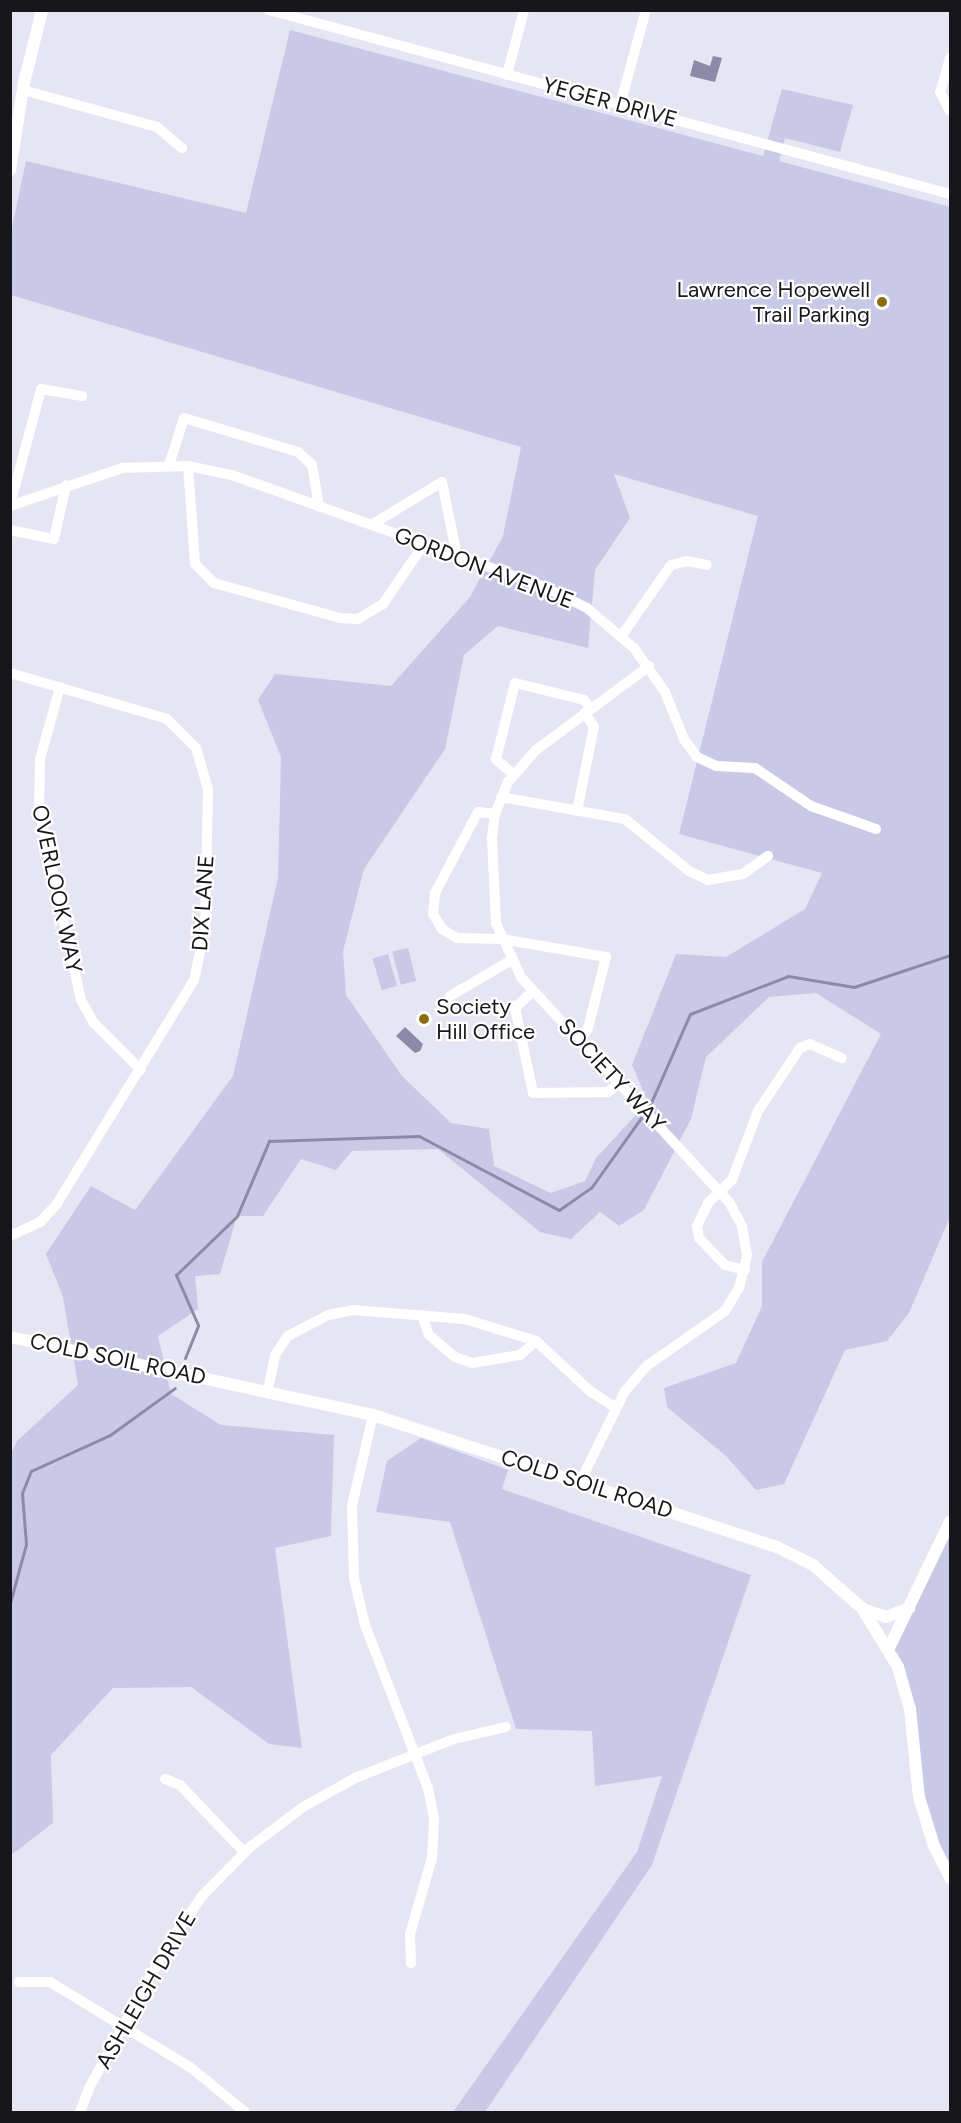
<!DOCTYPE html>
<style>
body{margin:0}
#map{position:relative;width:961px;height:2123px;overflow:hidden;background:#e6e5f4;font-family:Figtree,sans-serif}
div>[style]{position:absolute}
.green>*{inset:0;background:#cac8e7;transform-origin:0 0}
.water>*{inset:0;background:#8c8aa8}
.stream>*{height:3px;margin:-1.5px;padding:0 1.5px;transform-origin:1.5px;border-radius:1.5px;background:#8c8aa8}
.minor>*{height:10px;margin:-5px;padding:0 5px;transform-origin:5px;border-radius:5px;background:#fff}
.tertiary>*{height:12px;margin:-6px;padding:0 6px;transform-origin:6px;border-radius:6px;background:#fff}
.dots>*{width:16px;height:16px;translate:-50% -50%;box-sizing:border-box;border:3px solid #fff;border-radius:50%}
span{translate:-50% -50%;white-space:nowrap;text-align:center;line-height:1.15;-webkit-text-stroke:4.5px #fff;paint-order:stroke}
.street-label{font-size:22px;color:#17161b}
.poi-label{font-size:22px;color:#17161b}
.right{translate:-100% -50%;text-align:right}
.left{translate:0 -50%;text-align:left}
.frame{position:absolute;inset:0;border:12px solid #17161b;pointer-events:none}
</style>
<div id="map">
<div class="green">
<div style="clip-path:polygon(evenodd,290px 30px,763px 156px,782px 89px,853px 105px,840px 152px,785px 138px,779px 161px,950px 207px,950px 1217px,909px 1313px,887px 1341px,845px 1350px,784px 1484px,756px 1490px,726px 1456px,667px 1407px,664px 1388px,736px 1363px,762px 1306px,762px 1262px,881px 1034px,816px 993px,769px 997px,706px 1057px,691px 1119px,644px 1210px,619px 1226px,600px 1212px,571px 1239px,540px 1232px,438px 1149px,352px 1151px,336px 1170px,301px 1159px,263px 1216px,237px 1216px,220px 1274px,195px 1276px,198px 1309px,158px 1336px,171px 1394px,221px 1425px,334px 1435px,331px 1536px,275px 1548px,302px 1748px,269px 1744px,191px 1687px,113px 1688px,51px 1755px,53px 1823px,11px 1855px,11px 1454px,17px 1441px,78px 1385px,63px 1297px,46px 1254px,91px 1186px,135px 1210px,233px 1076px,278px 878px,281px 757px,258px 700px,275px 674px,391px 686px,470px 597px,503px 536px,521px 447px,11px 295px,11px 232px,26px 161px,246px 213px,290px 30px,614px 474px,758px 516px,679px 834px,822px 873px,805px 909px,726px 957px,676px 954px,632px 1065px,648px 1102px,596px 1158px,585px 1181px,551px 1193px,494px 1166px,489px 1129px,451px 1123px,402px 1076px,346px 995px,343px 951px,364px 869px,445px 749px,464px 655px,498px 626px,588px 648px,595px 570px,630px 518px,614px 474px)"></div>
<div style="left:408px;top:948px;width:34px;height:16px;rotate:76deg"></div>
<div style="left:388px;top:954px;width:33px;height:16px;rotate:74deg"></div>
<div style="clip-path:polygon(421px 1438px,508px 1470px,502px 1489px,751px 1575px,652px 1865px,485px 2112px,453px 2112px,637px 1852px,662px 1776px,595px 1786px,592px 1731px,516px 1729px,450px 1522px,376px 1512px,387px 1461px)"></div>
<div style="clip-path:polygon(950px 1524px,950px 1878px,926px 1824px,913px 1728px,889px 1648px)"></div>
</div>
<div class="water">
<div style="clip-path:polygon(713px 56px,722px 58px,715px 82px,690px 76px,694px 60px,710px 66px)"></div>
<div style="clip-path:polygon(405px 1027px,423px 1044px,420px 1051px,415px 1053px,396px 1036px)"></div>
</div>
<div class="stream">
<div style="left:650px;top:1105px;width:99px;rotate:-66.3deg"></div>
<div style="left:690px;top:1014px;width:105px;rotate:-21.2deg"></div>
<div style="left:788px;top:976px;width:67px;rotate:9.5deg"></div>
<div style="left:854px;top:987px;width:101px;rotate:-18.4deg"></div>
<div style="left:185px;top:1358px;width:35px;rotate:-68deg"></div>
<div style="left:198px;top:1325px;width:55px;rotate:-113.7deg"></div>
<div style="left:176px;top:1275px;width:85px;rotate:-44deg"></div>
<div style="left:237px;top:1216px;width:82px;rotate:-66.9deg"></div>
<div style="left:269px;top:1141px;width:150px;rotate:-1.9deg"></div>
<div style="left:419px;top:1136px;width:158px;rotate:27.9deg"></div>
<div style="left:559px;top:1210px;width:39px;rotate:-35deg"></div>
<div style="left:591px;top:1188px;width:86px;rotate:-54.5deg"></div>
<div style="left:10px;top:1603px;width:61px;rotate:-74.8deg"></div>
<div style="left:26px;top:1544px;width:51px;rotate:-94.5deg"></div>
<div style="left:22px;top:1493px;width:24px;rotate:-68deg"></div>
<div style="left:31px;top:1471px;width:87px;rotate:-24.5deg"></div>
<div style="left:110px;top:1435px;width:80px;rotate:-35.9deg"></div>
</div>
<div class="minor">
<div style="left:269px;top:10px;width:705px;rotate:15.12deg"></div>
<div style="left:950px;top:58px;width:35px;rotate:106deg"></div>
<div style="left:940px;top:92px;width:21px;rotate:62deg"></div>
<div style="left:507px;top:75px;width:67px;rotate:-75.3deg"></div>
<div style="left:23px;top:90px;width:139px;rotate:15.4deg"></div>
<div style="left:157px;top:127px;width:33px;rotate:40deg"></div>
<div style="left:620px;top:105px;width:98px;rotate:-74.7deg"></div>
<div style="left:169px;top:465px;width:49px;rotate:-72.3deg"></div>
<div style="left:184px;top:418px;width:119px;rotate:16.6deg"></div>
<div style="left:298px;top:452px;width:19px;rotate:43deg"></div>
<div style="left:312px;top:465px;width:42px;rotate:80.3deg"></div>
<div style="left:188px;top:466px;width:98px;rotate:85.9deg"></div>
<div style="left:195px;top:564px;width:27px;rotate:45deg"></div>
<div style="left:214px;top:583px;width:131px;rotate:15.5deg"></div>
<div style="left:340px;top:618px;width:18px;rotate:3deg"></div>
<div style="left:358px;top:619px;width:29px;rotate:-31deg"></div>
<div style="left:383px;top:604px;width:73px;rotate:-55.7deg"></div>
<div style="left:10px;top:505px;width:120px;rotate:-75deg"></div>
<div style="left:41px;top:389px;width:42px;rotate:9.7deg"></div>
<div style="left:10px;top:506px;width:118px;rotate:-18.7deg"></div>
<div style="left:122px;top:468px;width:66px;rotate:-1.7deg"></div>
<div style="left:188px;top:466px;width:45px;rotate:11.6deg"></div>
<div style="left:232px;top:475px;width:331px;rotate:19.7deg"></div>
<div style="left:544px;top:587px;width:48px;rotate:26deg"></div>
<div style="left:587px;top:608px;width:62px;rotate:40.4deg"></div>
<div style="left:634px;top:648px;width:54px;rotate:54.8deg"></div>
<div style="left:665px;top:692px;width:51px;rotate:68deg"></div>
<div style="left:684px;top:739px;width:22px;rotate:54deg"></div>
<div style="left:697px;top:757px;width:21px;rotate:25deg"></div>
<div style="left:716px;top:766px;width:39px;rotate:3deg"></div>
<div style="left:755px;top:768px;width:68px;rotate:34.2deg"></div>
<div style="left:811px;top:806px;width:69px;rotate:19.5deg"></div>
<div style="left:371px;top:525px;width:83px;rotate:-31.2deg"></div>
<div style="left:442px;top:482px;width:76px;rotate:78.5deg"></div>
<div style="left:10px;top:530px;width:45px;rotate:11.6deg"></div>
<div style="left:54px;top:539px;width:55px;rotate:-77.5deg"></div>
<div style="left:622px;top:635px;width:85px;rotate:-55deg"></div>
<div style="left:671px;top:565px;width:16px;rotate:-14deg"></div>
<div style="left:687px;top:561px;width:20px;rotate:11deg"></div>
<div style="left:10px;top:673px;width:164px;rotate:16.3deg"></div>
<div style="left:167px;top:719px;width:41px;rotate:45deg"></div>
<div style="left:196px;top:748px;width:43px;rotate:73.7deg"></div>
<div style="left:208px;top:789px;width:140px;rotate:91.2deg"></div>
<div style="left:205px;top:929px;width:52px;rotate:102.2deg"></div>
<div style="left:194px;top:980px;width:263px;rotate:121.5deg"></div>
<div style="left:57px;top:1204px;width:25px;rotate:133deg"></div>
<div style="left:40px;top:1222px;width:33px;rotate:155deg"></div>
<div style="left:60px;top:687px;width:75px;rotate:105.5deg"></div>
<div style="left:40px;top:759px;width:50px;rotate:91.1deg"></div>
<div style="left:39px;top:809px;width:196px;rotate:77.6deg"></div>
<div style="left:81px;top:1000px;width:26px;rotate:61deg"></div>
<div style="left:94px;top:1023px;width:66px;rotate:45deg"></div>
<div style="left:513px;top:774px;width:23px;rotate:-139deg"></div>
<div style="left:496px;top:759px;width:78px;rotate:-76deg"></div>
<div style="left:515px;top:683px;width:71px;rotate:13.8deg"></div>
<div style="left:584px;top:700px;width:11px;rotate:52deg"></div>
<div style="left:501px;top:797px;width:126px;rotate:10.1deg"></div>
<div style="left:625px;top:819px;width:82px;rotate:39.1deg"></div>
<div style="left:689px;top:871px;width:21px;rotate:25deg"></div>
<div style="left:708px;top:880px;width:36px;rotate:-10deg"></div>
<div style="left:743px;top:874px;width:31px;rotate:-36deg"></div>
<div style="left:577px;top:811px;width:86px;rotate:-78.6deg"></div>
<div style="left:594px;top:727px;width:17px;rotate:-123deg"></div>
<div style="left:495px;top:814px;width:17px;rotate:-173deg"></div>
<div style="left:478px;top:812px;width:92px;rotate:118deg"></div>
<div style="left:435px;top:893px;width:21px;rotate:95deg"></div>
<div style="left:433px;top:914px;width:17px;rotate:59deg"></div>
<div style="left:442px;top:929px;width:17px;rotate:31deg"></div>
<div style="left:457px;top:938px;width:44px;rotate:1.3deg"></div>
<div style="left:501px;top:939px;width:107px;rotate:9.7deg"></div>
<div style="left:606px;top:957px;width:73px;rotate:104.2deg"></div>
<div style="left:588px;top:1028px;width:15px;rotate:122deg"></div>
<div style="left:533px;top:991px;width:25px;rotate:137deg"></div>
<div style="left:515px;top:1008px;width:87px;rotate:78deg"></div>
<div style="left:533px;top:1093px;width:75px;rotate:-0.8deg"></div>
<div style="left:608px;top:1092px;width:14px;rotate:-39deg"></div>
<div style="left:450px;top:996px;width:69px;rotate:-30.3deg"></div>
<div style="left:745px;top:1270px;width:21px;rotate:-166deg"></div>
<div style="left:725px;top:1265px;width:37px;rotate:-134deg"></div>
<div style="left:699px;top:1238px;width:12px;rotate:-99deg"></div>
<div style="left:697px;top:1226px;width:25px;rotate:-64deg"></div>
<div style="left:708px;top:1203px;width:33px;rotate:-44deg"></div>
<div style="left:732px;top:1180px;width:74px;rotate:-69.4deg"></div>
<div style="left:758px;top:1111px;width:76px;rotate:-56.3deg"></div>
<div style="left:800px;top:1048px;width:11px;rotate:-22deg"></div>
<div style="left:810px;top:1044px;width:35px;rotate:24deg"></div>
<div style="left:422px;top:1315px;width:21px;rotate:71deg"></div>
<div style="left:429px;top:1335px;width:34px;rotate:40deg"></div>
<div style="left:455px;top:1357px;width:18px;rotate:19deg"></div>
<div style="left:472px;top:1363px;width:49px;rotate:-9.5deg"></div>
<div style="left:520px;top:1355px;width:21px;rotate:-41deg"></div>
<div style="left:268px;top:1389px;width:35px;rotate:-78deg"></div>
<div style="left:275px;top:1355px;width:23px;rotate:-56deg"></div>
<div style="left:288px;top:1336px;width:45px;rotate:-27.7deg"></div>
<div style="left:328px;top:1315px;width:25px;rotate:-11deg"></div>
<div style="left:353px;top:1310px;width:112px;rotate:4.6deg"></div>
<div style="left:465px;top:1319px;width:74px;rotate:17.2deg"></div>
<div style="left:536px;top:1341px;width:74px;rotate:42.8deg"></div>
<div style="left:590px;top:1391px;width:31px;rotate:33deg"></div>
<div style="left:373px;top:1415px;width:93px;rotate:103deg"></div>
<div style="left:352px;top:1506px;width:72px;rotate:88.4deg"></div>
<div style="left:354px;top:1578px;width:48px;rotate:76.8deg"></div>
<div style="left:365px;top:1625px;width:175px;rotate:68.9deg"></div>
<div style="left:428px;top:1788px;width:33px;rotate:79deg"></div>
<div style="left:434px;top:1820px;width:38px;rotate:93deg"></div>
<div style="left:432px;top:1858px;width:79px;rotate:106.1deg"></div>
<div style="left:410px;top:1934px;width:29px;rotate:88deg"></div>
<div style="left:580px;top:1482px;width:102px;rotate:-63.7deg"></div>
<div style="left:625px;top:1391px;width:35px;rotate:-49deg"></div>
<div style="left:648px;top:1365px;width:94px;rotate:-35deg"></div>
<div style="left:725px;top:1311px;width:27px;rotate:-59deg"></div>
<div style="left:739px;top:1288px;width:34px;rotate:-76deg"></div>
<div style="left:747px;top:1255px;width:29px;rotate:-100deg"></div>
<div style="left:742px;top:1226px;width:27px;rotate:-118deg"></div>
<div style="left:729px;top:1202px;width:306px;rotate:-132.8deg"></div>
<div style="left:521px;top:977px;width:60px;rotate:-114.8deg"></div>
<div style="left:496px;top:923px;width:85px;rotate:-92.7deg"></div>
<div style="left:492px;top:838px;width:24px;rotate:-83deg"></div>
<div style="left:495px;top:814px;width:35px;rotate:-68deg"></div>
<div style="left:508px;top:782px;width:43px;rotate:-48.8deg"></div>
<div style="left:536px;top:750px;width:141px;rotate:-36.6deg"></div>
<div style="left:165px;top:1779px;width:16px;rotate:22deg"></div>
<div style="left:180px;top:1785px;width:93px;rotate:46.3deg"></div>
<div style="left:19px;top:1982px;width:31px"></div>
<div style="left:50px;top:1982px;width:164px;rotate:31.3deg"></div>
<div style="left:190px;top:2067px;width:71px;rotate:39.3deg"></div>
<div style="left:80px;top:2112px;width:26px;rotate:-69deg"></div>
<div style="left:89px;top:2088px;width:166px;rotate:-61.1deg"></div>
<div style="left:169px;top:1943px;width:59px;rotate:-54.7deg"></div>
<div style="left:203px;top:1895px;width:67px;rotate:-45.6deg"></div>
<div style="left:250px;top:1847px;width:66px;rotate:-37deg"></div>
<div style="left:303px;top:1807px;width:60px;rotate:-29.1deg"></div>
<div style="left:355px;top:1778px;width:106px;rotate:-21.5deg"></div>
<div style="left:454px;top:1739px;width:53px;rotate:-13deg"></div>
</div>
<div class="tertiary">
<div style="left:10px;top:170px;width:88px;rotate:-80.9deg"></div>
<div style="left:24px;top:83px;width:75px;rotate:-76.1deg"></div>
<div style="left:10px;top:1337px;width:371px;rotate:12.1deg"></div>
<div style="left:373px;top:1415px;width:425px;rotate:18.1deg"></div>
<div style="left:777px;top:1547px;width:40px;rotate:26.6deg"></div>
<div style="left:813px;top:1565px;width:65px;rotate:41.3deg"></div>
<div style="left:862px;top:1608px;width:69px;rotate:58.6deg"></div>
<div style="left:898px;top:1667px;width:44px;rotate:74.1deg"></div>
<div style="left:910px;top:1709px;width:88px;rotate:84.2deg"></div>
<div style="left:919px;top:1797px;width:51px;rotate:73deg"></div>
<div style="left:934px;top:1846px;width:36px;rotate:63deg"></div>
<div style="left:865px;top:1610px;width:22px;rotate:18deg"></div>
<div style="left:886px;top:1617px;width:25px;rotate:-21deg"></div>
<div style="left:889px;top:1648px;width:140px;rotate:-64.2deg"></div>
</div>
<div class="dots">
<div style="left:882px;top:302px;background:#8c6e10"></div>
<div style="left:424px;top:1019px;background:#8c6e10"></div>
</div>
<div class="street-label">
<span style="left:610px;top:102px;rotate:15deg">YEGER DRIVE</span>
<span style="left:484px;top:568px;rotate:21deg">GORDON AVENUE</span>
<span style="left:57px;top:889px;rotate:78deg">OVERLOOK WAY</span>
<span style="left:203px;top:903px;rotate:-86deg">DIX LANE</span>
<span style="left:612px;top:1075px;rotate:47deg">SOCIETY WAY</span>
<span style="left:118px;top:1359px;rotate:12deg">COLD SOIL ROAD</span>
<span style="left:587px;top:1484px;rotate:18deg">COLD SOIL ROAD</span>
<span style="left:146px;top:1990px;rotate:-60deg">ASHLEIGH DRIVE</span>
</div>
<div class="poi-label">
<span class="right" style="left:870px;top:302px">Lawrence Hopewell<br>Trail Parking</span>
<span class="left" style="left:436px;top:1019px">Society<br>Hill Office</span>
</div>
<div class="frame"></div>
</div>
